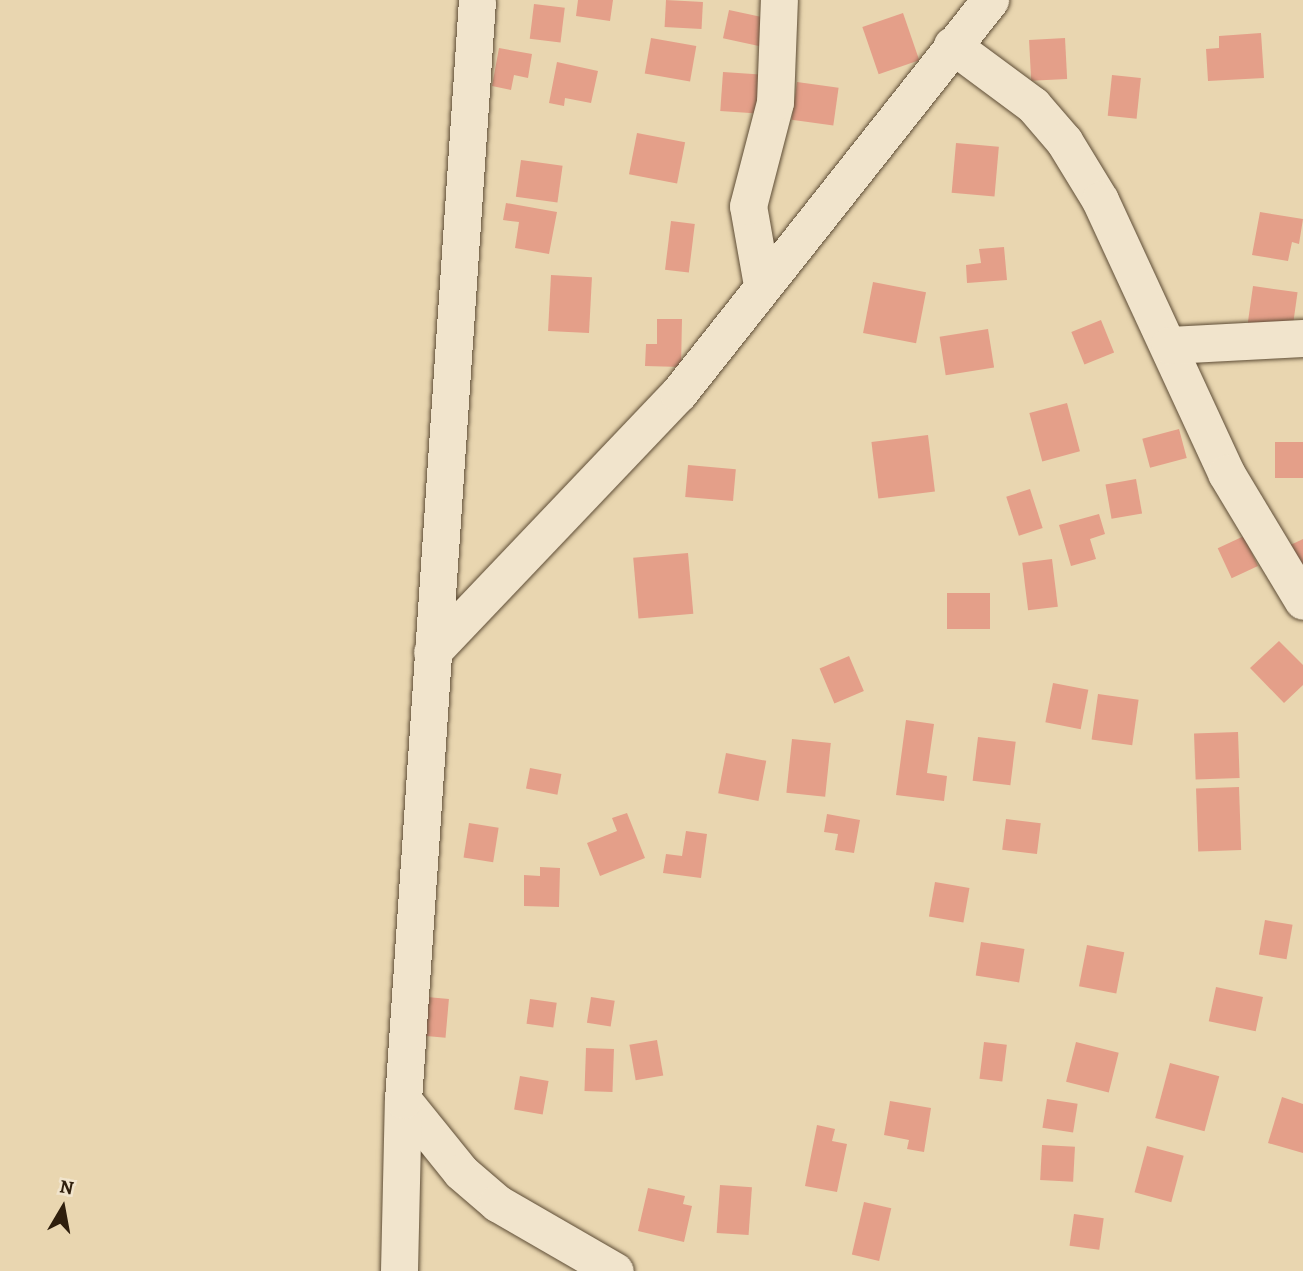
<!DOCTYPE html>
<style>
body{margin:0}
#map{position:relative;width:1303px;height:1271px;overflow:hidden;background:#e9d6b0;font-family:Alegreya,serif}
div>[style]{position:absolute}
.building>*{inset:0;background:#e49f89;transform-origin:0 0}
.roads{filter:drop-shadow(0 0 2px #5e4d36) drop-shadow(0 0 2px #5e4d36)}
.minor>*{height:37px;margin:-18.5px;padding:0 18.5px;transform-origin:18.5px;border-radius:18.5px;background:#f1e4cc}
span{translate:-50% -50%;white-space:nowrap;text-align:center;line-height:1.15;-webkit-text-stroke:7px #f1e4cc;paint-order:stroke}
.north{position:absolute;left:28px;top:1173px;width:70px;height:70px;-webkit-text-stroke:5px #f1e4cc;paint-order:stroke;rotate:10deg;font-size:19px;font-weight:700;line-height:28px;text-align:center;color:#2f1f0d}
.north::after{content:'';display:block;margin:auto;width:24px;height:32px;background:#2f1f0d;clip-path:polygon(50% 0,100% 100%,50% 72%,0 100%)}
</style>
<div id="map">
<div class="building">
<div style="clip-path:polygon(578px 0,613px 0,610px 21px,576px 16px)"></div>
<div style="left:666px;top:0;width:37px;height:27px;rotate:3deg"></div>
<div style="left:534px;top:4px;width:31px;height:35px;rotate:7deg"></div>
<div style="left:729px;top:10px;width:39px;height:29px;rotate:12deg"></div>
<div style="left:903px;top:13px;width:50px;height:43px;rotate:71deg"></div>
<div style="clip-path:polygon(1261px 33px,1264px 78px,1208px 81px,1206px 49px,1219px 48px,1219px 36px)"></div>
<div style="left:651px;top:38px;width:46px;height:36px;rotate:10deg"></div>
<div style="left:1065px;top:38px;width:41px;height:36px;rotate:87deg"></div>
<div style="clip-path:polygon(499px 48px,532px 54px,528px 78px,514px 75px,511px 90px,492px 86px)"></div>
<div style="clip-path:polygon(557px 62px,598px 71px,591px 103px,565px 98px,564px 106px,549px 103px)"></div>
<div style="left:723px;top:72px;width:41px;height:39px;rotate:4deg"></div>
<div style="left:1112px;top:75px;width:29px;height:41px;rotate:6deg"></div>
<div style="left:797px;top:82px;width:42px;height:38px;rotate:8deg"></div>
<div style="left:637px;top:133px;width:49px;height:42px;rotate:11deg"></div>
<div style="left:956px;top:143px;width:43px;height:50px;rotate:5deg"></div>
<div style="left:521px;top:160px;width:42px;height:37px;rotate:8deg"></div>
<div style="clip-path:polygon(506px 203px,557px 212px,549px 254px,515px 248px,519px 222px,503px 220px)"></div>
<div style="clip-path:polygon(1260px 212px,1303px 219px,1299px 244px,1292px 242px,1288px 261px,1252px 255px)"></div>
<div style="left:671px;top:221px;width:24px;height:49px;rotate:7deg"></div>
<div style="clip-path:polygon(1004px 247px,1007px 280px,967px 283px,966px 265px,981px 263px,979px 249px)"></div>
<div style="left:551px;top:275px;width:41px;height:56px;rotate:3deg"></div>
<div style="left:873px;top:282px;width:54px;height:52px;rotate:11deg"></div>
<div style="left:1253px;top:286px;width:45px;height:46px;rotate:8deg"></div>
<div style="clip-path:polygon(657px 319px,682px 319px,681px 367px,645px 366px,646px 344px,657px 344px)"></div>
<div style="left:1101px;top:320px;width:35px;height:32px;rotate:68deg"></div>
<div style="left:988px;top:329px;width:39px;height:49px;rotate:81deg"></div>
<div style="left:1067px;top:403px;width:50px;height:39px;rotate:75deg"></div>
<div style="left:1179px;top:429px;width:30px;height:38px;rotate:75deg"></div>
<div style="left:928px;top:435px;width:57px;height:57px;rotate:83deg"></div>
<div style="left:1303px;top:442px;width:36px;height:28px;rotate:90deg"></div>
<div style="left:688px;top:465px;width:48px;height:32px;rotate:5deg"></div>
<div style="left:1136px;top:479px;width:35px;height:31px;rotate:80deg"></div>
<div style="left:1030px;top:489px;width:41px;height:25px;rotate:72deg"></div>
<div style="clip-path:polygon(1099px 514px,1105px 534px,1090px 539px,1096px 559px,1071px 566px,1059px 525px)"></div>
<div style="left:1244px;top:536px;width:33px;height:29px;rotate:65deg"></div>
<div style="clip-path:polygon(1303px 539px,1303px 584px,1280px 550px)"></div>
<div style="left:688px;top:553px;width:61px;height:55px;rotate:85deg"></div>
<div style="left:1052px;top:559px;width:48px;height:30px;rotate:83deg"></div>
<div style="left:990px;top:593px;width:36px;height:43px;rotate:90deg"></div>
<div style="clip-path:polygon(1279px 641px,1303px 665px,1303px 685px,1284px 703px,1250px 668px)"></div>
<div style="left:849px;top:656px;width:38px;height:32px;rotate:67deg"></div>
<div style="left:1053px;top:683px;width:36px;height:40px;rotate:11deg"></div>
<div style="left:1098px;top:694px;width:41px;height:46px;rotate:8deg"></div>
<div style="clip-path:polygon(906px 720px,934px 724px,927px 773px,947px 776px,944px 801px,896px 795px)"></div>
<div style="left:1238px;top:732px;width:46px;height:44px;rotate:88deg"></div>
<div style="left:978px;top:737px;width:38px;height:44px;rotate:7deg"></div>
<div style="left:792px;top:739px;width:39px;height:54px;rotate:6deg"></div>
<div style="left:726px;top:753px;width:41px;height:41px;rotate:11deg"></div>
<div style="left:530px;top:768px;width:32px;height:21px;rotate:11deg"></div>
<div style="left:1239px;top:787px;width:63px;height:43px;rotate:88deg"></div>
<div style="clip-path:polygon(627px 813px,645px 858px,600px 876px,587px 843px,617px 831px,612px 818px)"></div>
<div style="clip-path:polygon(827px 814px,860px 820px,854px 853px,835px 850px,838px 834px,824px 832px)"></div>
<div style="left:1006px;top:819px;width:35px;height:31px;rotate:7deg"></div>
<div style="left:469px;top:823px;width:30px;height:35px;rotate:9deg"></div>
<div style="clip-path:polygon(686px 831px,707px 834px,701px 878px,663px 873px,666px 854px,682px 856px)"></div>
<div style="clip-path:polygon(540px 867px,560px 868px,559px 907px,524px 906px,524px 875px,540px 876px)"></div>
<div style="left:935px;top:882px;width:35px;height:35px;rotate:10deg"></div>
<div style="left:1265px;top:920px;width:28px;height:35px;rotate:10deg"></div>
<div style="left:981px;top:942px;width:44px;height:34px;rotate:9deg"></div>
<div style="left:1087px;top:945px;width:38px;height:42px;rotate:11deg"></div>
<div style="left:1216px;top:987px;width:48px;height:35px;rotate:12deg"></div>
<div style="left:427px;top:997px;width:22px;height:39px;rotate:5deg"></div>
<div style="left:591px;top:997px;width:24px;height:26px;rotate:9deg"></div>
<div style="left:530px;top:999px;width:27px;height:25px;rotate:8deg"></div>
<div style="left:657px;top:1040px;width:36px;height:28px;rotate:80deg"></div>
<div style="left:984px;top:1042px;width:23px;height:37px;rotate:7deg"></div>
<div style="left:1076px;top:1042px;width:44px;height:41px;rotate:14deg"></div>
<div style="left:586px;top:1048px;width:28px;height:43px;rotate:2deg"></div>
<div style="left:1170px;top:1063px;width:51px;height:57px;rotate:15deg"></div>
<div style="left:520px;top:1076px;width:29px;height:34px;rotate:10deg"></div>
<div style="clip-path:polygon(1282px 1097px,1303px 1104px,1303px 1153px,1268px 1143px)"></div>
<div style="left:1047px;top:1099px;width:31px;height:29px;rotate:9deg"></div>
<div style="clip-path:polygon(890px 1101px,931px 1108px,924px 1152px,907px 1149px,909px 1140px,884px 1135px)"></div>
<div style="clip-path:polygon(817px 1125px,835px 1129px,832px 1141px,847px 1144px,837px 1192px,805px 1186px)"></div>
<div style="left:1042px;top:1145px;width:33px;height:35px;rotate:3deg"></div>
<div style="left:1147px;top:1146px;width:38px;height:48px;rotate:15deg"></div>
<div style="left:720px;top:1185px;width:32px;height:48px;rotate:4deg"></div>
<div style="clip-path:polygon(648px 1188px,685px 1196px,683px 1204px,692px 1206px,684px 1242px,638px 1231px)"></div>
<div style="left:864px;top:1202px;width:28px;height:54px;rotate:13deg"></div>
<div style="left:1074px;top:1214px;width:30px;height:32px;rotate:8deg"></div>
</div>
<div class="roads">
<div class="minor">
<div style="left:952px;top:45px;width:101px;rotate:36.5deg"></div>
<div style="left:1033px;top:105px;width:48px;rotate:49.3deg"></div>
<div style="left:1064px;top:141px;width:69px;rotate:58.6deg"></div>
<div style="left:1100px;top:200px;width:301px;rotate:65.2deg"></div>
<div style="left:1226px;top:473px;width:149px;rotate:59deg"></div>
<div style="left:762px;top:285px;width:80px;rotate:-100deg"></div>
<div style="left:748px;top:206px;width:107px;rotate:-75.4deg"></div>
<div style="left:775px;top:102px;width:102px;rotate:-87.8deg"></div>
<div style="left:1169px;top:345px;width:134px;rotate:-3deg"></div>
<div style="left:432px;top:652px;width:356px;rotate:-46.4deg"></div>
<div style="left:678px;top:394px;width:503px;rotate:-51.63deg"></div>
<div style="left:403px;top:1100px;width:92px;rotate:51.1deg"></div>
<div style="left:461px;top:1172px;width:48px;rotate:40.7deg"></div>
<div style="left:497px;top:1203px;width:136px;rotate:30deg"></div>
<div style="left:399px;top:1271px;width:171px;rotate:-88.7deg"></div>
<div style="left:403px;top:1100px;width:1102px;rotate:-86.15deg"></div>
</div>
</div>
<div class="north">N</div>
</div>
